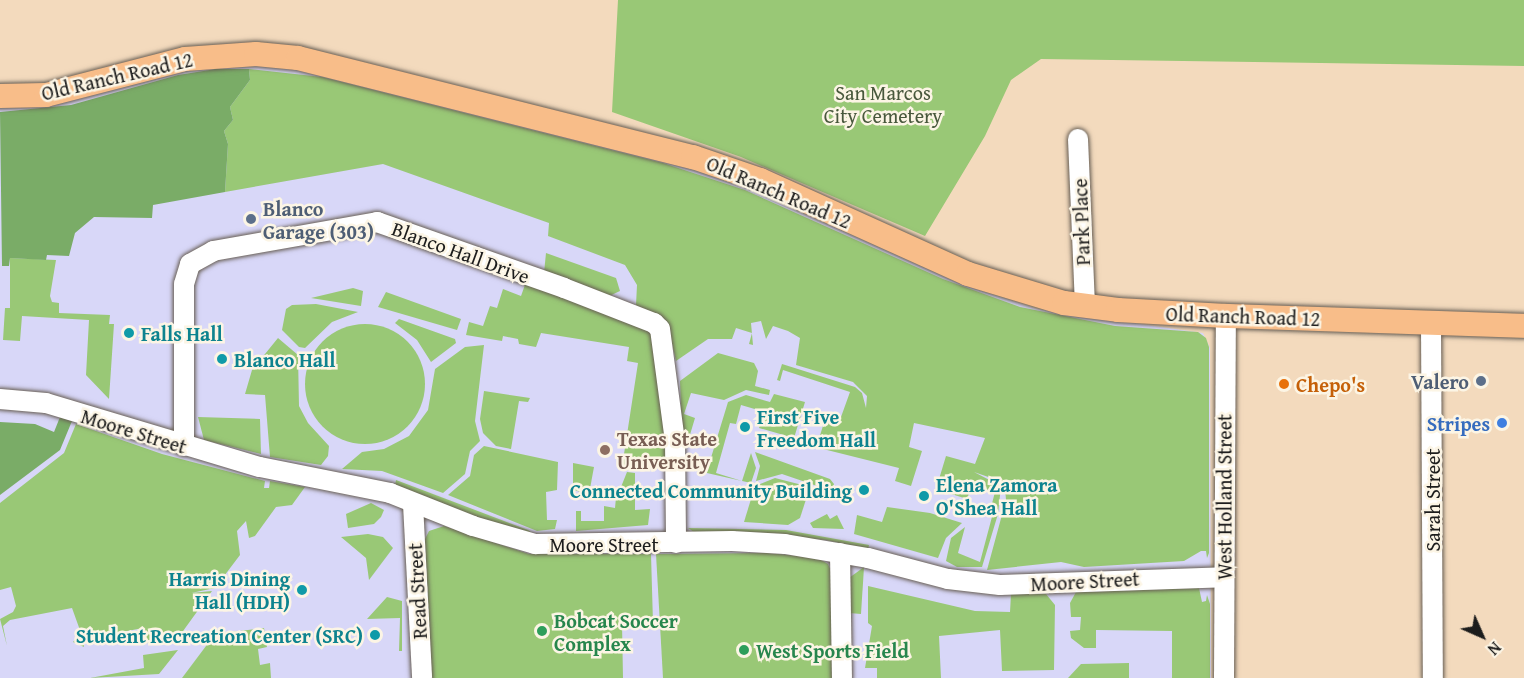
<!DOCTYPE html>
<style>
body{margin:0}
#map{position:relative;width:1524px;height:678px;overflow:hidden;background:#f3dabd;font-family:"Gentium Book Plus",serif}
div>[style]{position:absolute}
.built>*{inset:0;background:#d8d7f8}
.green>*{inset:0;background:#99c876}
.round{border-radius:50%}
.forest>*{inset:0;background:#7aac67}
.roads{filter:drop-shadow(0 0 2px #675e54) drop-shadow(0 0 2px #675e54)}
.minor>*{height:20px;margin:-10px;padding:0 10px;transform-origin:10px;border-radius:10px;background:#fff}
.major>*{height:24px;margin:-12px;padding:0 12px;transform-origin:12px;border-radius:12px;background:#f8bd89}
.dots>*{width:16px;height:16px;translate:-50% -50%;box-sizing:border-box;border:3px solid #fcf5e5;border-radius:50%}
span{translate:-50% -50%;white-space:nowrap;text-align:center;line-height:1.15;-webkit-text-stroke:5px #fcf5e5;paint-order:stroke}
.street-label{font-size:20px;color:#1c1c1c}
.park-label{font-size:20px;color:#48583c}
.service-label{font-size:20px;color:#4e5e75;font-weight:700}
.left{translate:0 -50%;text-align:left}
.right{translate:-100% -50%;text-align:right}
.culture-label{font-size:20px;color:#0d838f;font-weight:700}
.food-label{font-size:20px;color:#c56008;font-weight:700}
.shop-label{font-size:20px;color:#366cbe;font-weight:700}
.education-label{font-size:20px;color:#785e54;font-weight:700}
.leisure-label{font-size:20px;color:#27864d;font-weight:700}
.north{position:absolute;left:1452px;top:606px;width:60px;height:60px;-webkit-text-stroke:4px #fcf5e5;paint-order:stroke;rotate:135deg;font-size:16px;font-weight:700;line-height:24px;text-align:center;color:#1c1c1c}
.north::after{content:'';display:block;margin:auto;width:21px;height:27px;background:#1c1c1c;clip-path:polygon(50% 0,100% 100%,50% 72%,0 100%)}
</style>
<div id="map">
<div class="built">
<div style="clip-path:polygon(255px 66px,297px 70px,690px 168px,754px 191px,961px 284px,1037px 309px,1203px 333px,1210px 348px,1211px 678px,0 678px,0 108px,37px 107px,189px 69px)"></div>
</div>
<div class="green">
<div style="clip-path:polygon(618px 0,1524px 0,1524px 66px,1041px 59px,1011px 80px,985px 136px,925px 236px,741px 157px,612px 112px)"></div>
<div style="clip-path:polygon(249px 69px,322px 77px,663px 163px,745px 190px,943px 279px,1020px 307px,1115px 326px,1198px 332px,1206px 338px,1209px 347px,1209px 553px,1207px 558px,1206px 551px,1201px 551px,1184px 561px,1084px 567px,1061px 562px,987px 570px,1006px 500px,1005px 487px,997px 480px,974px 472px,1001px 486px,998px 514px,990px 511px,995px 492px,972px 485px,967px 499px,936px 489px,946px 456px,975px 464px,985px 438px,914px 423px,909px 447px,922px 451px,911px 486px,895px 481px,899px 468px,823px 449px,817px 445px,827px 413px,841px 417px,850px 392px,783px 370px,780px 381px,777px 380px,782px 364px,855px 387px,862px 393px,866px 408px,867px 396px,853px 382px,796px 365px,800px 338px,788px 331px,773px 326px,766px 339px,761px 321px,751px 323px,753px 345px,749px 344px,752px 333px,736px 328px,732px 339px,708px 339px,676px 361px,669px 330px,636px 305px,637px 285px,625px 265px,548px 236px,549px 223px,383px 164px,225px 192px,228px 144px,224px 131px,233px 120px,230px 107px,250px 80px)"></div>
<div style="clip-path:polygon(546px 253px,616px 278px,620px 291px,607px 297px,544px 273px)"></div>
<div style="clip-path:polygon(10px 258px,56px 260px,50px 296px,52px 302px,59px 303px,59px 313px,110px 315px,109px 324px,114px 324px,109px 399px,86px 375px,89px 320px,22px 316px,20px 341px,3px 340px,5px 308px,10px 308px)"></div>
<div style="clip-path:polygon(526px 282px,650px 328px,669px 466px,622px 467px,638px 363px,627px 361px,629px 347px,541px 333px,536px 347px,519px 344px,518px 339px,503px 336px,502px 341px,466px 335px,469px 322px,483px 326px,490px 306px,497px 308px,503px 289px,521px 296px)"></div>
<div style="clip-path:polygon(353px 288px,363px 291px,361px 306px,311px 298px)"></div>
<div style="clip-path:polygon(386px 292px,461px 319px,457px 330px,378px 307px)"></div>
<div style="clip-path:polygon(316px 304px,358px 312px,332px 322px,305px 348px,299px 347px,282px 330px,286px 309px,292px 305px)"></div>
<div style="clip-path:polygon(399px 319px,455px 339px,456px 343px,431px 362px,417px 340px,395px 323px)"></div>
<div class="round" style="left:305px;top:324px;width:120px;height:120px"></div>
<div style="clip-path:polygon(278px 338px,298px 355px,299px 406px,308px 423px,329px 446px,328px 456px,321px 465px,270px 457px,265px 395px,245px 394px,252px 370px)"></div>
<div style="clip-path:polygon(484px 345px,475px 421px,480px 441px,470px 451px,465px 474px,443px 493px,382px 471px,342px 469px,362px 452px,384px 449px,409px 436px,428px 410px,435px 369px,465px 347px)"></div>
<div style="clip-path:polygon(718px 353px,754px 363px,758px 371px,755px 386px,770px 390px,769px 395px,746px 390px,724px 400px,691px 393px,684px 414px,695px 418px,689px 438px,682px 438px,680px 381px)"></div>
<div style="clip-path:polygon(484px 391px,530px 398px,528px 402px,519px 401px,511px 449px,496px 446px,483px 433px,480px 419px)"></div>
<div style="clip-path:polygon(774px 394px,805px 402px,794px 438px,759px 428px,765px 412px,741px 405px,736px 424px,730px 423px,716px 473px,742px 481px,751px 453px,756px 468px,751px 483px,698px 471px,699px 459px,710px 461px,728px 402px,746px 395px,770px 402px)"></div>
<div style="clip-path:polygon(198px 417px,260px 419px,261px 454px,204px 440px)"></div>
<div style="clip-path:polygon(76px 424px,162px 454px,265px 481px,264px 488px,269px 488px,270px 481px,305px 487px,292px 505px,276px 507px,255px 536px,249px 538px,246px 521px,237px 531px,240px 555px,215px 588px,191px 593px,212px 591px,178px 638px,142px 644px,138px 629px,83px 639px,84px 647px,73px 642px,81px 633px,72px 608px,10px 620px,3px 626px,7px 646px,0 619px,13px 612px,16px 606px,11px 587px,0 590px,0 503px,64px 453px)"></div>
<div style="clip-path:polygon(484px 446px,558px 462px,557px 490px,546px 492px,547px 520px,557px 520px,555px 529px,537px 531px,448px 495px,470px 476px,474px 455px)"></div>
<div style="clip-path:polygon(755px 452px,830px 479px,834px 484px,830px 495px,823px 488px,782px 474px,756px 481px,760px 466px)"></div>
<div style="clip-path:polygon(573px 463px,594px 467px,589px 494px,573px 490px)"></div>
<div style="clip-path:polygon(627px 472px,635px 473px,635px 510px,650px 509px,648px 525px,576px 531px,576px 511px,581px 511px,581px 521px,604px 521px,604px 506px,615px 508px,617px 487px,621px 487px)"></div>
<div style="clip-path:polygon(775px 478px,810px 487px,800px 518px,788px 525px,744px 522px,755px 486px)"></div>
<div style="clip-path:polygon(396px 480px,528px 530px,533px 534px,514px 531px,428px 499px,395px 485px)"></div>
<div style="clip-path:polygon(371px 503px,384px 510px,381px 517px,374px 524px,348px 528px,346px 514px)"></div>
<div style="clip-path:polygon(887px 507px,930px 513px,962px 523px,946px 538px,938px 558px,854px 534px,857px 515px,882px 522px)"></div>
<div style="clip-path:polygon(993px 513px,998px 514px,982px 567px,957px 567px,946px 561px,951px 538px,965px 527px,958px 553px,980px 562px)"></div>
<div style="clip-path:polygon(827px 514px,830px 519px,837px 515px,844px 529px,813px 528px,810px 523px)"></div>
<div style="clip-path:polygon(444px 526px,529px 554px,651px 554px,653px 623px,622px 623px,623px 678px,431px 678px,423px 543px,429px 531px)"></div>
<div style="clip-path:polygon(688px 528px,786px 530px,869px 545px,868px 549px,826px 540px,694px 532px)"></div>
<div style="clip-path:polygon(368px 534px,383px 537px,393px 548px,369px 580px,366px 558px,341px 537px)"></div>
<div style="clip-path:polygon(768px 553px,818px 558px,828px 564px,833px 576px,835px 678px,663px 678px,656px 554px)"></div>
<div style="clip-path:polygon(864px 567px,861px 614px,849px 613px,849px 578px)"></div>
<div style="clip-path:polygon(868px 586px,975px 611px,1010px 612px,1011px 594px,1046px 594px,1055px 605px,1054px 670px,1002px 671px,1000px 630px,939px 636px,941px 678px,877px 678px,877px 668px,865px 668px,872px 626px,868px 623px)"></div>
<div style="clip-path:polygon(1199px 588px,1202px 602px,1206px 601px,1207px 595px,1210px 604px,1210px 678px,1172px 678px,1172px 631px,1096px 630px,1096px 648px,1084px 648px,1071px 638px,1070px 631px,1080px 630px,1081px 617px,1071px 617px,1070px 603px,1076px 592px)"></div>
<div style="clip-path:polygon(387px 597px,402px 601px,402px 651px,399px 651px,400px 618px,367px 619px)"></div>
<div style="clip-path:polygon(264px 628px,267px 647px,258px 649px,260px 665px,270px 663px,271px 678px,182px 678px,215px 634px)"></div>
<div style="clip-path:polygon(178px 650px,159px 674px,90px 678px,144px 668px,143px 655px)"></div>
<div style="clip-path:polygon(1129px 663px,1129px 678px,1068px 678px,1081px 664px)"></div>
</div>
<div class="forest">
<div style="clip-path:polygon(216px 69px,249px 69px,250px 80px,230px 107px,233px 120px,224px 131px,228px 144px,225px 192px,153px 205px,152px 218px,94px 217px,75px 233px,69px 256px,47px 255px,46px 260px,10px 258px,9px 266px,2px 266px,0 112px,71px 105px,178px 75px)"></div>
<div style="clip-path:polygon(60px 417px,72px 421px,60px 450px,0 495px,0 422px,35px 424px,54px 432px)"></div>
</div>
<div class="roads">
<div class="minor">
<div style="left:1078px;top:139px;width:167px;rotate:87.6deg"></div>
<div style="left:1431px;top:323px;width:355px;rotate:89.7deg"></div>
<div style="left:0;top:399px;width:46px;rotate:5deg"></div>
<div style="left:46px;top:403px;width:223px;rotate:16.7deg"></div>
<div style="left:260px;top:467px;width:133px;rotate:11.3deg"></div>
<div style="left:390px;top:493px;width:89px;rotate:21.7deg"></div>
<div style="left:473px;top:526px;width:65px;rotate:16.2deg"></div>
<div style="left:535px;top:544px;width:197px;rotate:-0.9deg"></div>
<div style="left:732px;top:541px;width:53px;rotate:3.2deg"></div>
<div style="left:785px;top:544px;width:84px;rotate:9.6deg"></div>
<div style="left:868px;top:558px;width:83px;rotate:14.7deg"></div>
<div style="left:948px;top:579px;width:52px;rotate:6.6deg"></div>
<div style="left:1000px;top:585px;width:224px;rotate:-2deg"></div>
<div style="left:184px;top:446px;width:162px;rotate:-90deg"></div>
<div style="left:184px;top:284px;width:21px;rotate:-73deg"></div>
<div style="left:190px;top:264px;width:26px;rotate:-29deg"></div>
<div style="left:213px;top:251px;width:167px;rotate:-10deg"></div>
<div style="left:377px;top:222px;width:198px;rotate:19.4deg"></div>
<div style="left:564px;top:288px;width:97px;rotate:21.3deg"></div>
<div style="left:654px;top:323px;width:8px;rotate:45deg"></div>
<div style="left:660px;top:329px;width:114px;rotate:82.4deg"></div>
<div style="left:675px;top:442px;width:101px;rotate:89.4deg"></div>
<div style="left:413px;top:504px;width:174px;rotate:87deg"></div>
<div style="left:840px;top:553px;width:125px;rotate:89.1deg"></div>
<div style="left:1224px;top:678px;width:362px;rotate:-89.7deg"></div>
</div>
<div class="major">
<div style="left:0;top:96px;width:46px;rotate:-1.2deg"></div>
<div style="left:46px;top:95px;width:144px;rotate:-14.5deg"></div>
<div style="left:185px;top:59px;width:71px;rotate:-4deg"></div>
<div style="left:256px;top:54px;width:42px;rotate:5.4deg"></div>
<div style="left:298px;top:58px;width:407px;rotate:14.1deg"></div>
<div style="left:693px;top:157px;width:71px;rotate:18.9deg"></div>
<div style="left:760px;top:180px;width:228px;rotate:24.3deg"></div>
<div style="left:968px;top:274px;width:100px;rotate:16.8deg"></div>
<div style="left:1064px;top:303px;width:54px;rotate:7.4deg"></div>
<div style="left:1118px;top:310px;width:108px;rotate:3.2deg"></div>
<div style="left:1226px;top:316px;width:298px;rotate:1.9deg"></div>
</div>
</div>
<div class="dots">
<div style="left:251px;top:219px;background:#5c6f8a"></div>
<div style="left:129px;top:333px;background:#0f9aa8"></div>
<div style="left:222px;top:359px;background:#0f9aa8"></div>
<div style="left:1481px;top:381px;background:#5c6f8a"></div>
<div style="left:1284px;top:384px;background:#e8710a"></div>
<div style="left:1502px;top:423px;background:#3f7fe0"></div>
<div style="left:745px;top:427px;background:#0f9aa8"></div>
<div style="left:605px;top:450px;background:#8d6e63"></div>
<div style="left:864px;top:490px;background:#0f9aa8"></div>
<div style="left:924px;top:496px;background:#0f9aa8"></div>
<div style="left:302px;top:590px;background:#0f9aa8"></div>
<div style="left:542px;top:631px;background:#2e9e5b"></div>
<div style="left:375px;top:635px;background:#0f9aa8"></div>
<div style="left:744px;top:650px;background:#2e9e5b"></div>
</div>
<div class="street-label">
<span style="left:117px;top:76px;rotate:-13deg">Old Ranch Road 12</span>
<span style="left:779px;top:192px;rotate:23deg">Old Ranch Road 12</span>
<span style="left:1081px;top:222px;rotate:-92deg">Park Place</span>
<span style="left:461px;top:252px;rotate:20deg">Blanco Hall Drive</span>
<span style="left:1243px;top:316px;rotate:2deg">Old Ranch Road 12</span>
<span style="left:134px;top:431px;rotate:17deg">Moore Street</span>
<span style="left:1224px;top:497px;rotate:-90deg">West Holland Street</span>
<span style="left:1432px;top:500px;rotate:-90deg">Sarah Street</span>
<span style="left:604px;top:544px">Moore Street</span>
<span style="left:1085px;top:581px;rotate:-3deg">Moore Street</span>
<span style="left:417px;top:591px;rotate:-93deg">Read Street</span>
</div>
<div class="park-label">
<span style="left:883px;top:104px">San Marcos<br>City Cemetery</span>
</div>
<div class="service-label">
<span class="left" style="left:263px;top:220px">Blanco<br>Garage (303)</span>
<span class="right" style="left:1469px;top:381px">Valero</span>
</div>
<div class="culture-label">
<span class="left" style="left:141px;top:333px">Falls Hall</span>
<span class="left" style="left:234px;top:359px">Blanco Hall</span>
<span class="left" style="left:757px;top:428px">First Five<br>Freedom Hall</span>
<span class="left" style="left:936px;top:496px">Elena Zamora<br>O'Shea Hall</span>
<span class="right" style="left:852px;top:490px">Connected Community Building</span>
<span class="right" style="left:290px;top:590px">Harris Dining<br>Hall (HDH)</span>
<span class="right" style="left:363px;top:635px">Student Recreation Center (SRC)</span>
</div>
<div class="food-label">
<span class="left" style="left:1296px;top:384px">Chepo's</span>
</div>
<div class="shop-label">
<span class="right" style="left:1490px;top:423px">Stripes</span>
</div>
<div class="education-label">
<span class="left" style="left:617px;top:450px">Texas State<br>University</span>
</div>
<div class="leisure-label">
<span class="left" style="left:554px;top:632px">Bobcat Soccer<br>Complex</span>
<span class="left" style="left:756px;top:650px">West Sports Field</span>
</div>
<div class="north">N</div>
</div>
